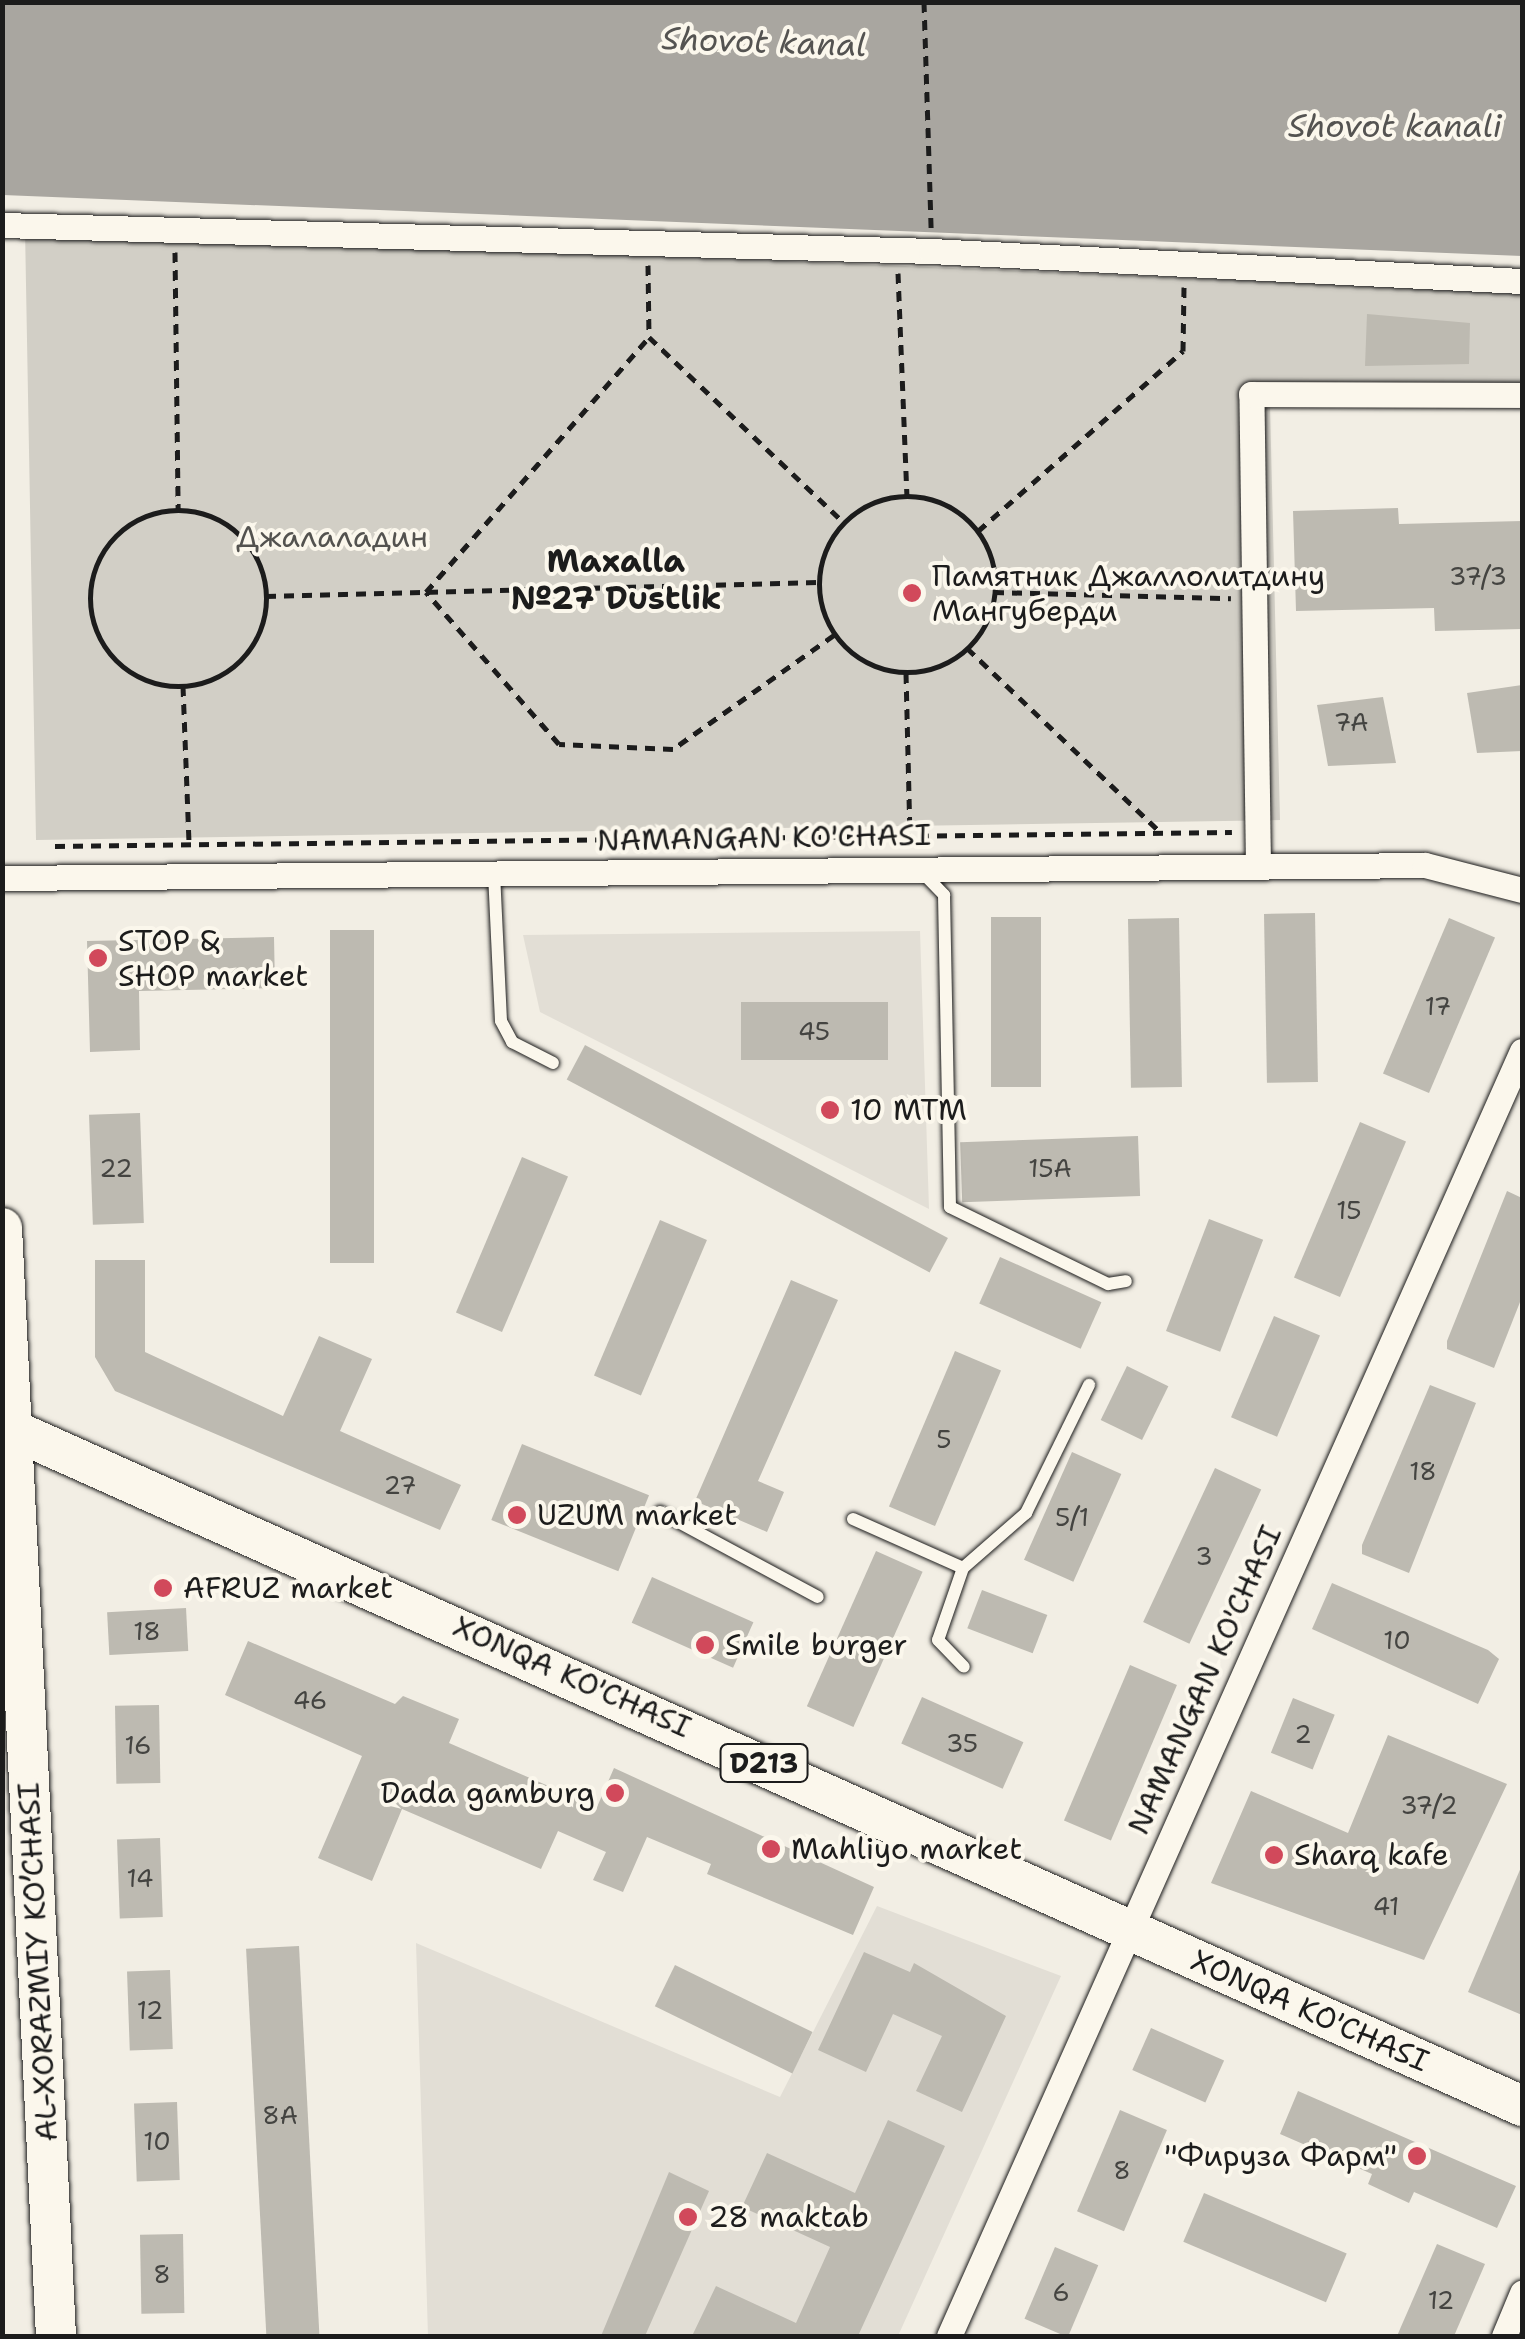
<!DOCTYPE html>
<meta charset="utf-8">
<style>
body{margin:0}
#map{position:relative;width:1525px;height:2339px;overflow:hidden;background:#f2eee4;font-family:"Shantell Sans",sans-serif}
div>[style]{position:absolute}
.built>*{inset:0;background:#e2ded5}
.green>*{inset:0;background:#d2cfc6}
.water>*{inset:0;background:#a9a6a0}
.building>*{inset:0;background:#bdbab1;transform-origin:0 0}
.path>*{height:5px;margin-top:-2.5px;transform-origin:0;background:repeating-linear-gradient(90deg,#1c1c1c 0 10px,transparent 0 18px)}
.path>.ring{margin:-2.5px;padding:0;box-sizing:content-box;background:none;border:5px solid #1c1c1c;border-radius:50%}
.roads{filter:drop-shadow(0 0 2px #1c1c1c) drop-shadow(0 0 2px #1c1c1c)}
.lane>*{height:12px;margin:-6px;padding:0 6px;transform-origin:6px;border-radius:6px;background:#fbf7ec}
.street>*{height:25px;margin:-12.5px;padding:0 12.5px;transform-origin:12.5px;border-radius:12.5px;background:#fbf7ec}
.primary>*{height:40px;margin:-20px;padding:0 20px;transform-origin:20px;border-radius:20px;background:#fbf7ec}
.dots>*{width:28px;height:28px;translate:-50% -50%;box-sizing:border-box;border:5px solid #fbf7ec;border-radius:50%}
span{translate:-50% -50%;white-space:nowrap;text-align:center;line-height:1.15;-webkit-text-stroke:8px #fbf7ec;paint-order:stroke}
.number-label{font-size:25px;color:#444441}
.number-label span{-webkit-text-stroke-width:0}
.shield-label span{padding:2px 8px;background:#fbf7ec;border:2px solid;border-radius:8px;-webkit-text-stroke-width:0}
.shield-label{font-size:28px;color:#1c1c1c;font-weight:700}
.park-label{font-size:30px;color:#53524f}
.poi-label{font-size:30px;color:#1c1c1c}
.left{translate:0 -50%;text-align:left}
.right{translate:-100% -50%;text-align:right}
.street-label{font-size:30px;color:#1c1c1c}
.water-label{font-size:32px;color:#545351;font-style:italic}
.neighbourhood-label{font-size:32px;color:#1c1c1c;font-weight:700}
.frame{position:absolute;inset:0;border:5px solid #1c1c1c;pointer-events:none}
</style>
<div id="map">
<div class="built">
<div style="clip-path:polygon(920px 931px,929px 1209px,540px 1012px,523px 935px)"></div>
<div style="clip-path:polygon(877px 1906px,1061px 1976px,898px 2336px,428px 2336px,416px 1943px,780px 2097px)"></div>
</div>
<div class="green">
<div style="clip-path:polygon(25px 229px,1522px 292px,1522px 395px,1270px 404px,1280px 820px,36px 840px)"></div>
</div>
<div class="water">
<div style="clip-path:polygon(2px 3px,1522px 3px,1522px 256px,3px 195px)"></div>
</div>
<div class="building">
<div style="clip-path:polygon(1367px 314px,1470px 323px,1469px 364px,1365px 366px)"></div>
<div style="clip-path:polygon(1398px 508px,1399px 524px,1522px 521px,1522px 629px,1435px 631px,1434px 608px,1296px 611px,1293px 511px)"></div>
<div style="clip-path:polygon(1522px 685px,1522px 751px,1477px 753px,1467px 693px)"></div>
<div style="clip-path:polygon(1383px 697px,1396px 763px,1328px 766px,1317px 705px)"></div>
<div style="left:1315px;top:913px;width:169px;height:51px;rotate:89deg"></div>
<div style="left:991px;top:917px;width:50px;height:170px"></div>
<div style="left:1179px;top:918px;width:169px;height:51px;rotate:89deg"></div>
<div style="left:1449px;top:918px;width:50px;height:169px;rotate:23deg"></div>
<div style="left:330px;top:930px;width:44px;height:333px"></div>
<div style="clip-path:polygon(274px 937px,275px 988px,139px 991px,140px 1050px,90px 1052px,87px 941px)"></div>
<div style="left:741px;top:1002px;width:147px;height:58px"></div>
<div style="left:585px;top:1045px;width:411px;height:39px;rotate:28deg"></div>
<div style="left:140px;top:1113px;width:110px;height:51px;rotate:88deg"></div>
<div style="left:1360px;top:1122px;width:50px;height:169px;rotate:23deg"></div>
<div style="left:1138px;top:1136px;width:60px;height:178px;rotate:88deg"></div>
<div style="left:522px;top:1157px;width:50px;height:169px;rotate:23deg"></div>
<div style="clip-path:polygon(1507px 1191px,1522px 1198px,1522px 1297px,1494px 1368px,1447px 1349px,1447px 1341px)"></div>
<div style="left:1209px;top:1219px;width:58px;height:120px;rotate:21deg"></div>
<div style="left:660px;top:1220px;width:51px;height:169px;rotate:23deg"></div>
<div style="left:1000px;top:1257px;width:111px;height:51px;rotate:24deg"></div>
<div style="clip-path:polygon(95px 1260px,145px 1260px,145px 1352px,283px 1416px,319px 1336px,372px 1359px,340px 1431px,461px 1485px,440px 1530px,115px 1391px,95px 1357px)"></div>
<div style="clip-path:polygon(791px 1280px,838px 1300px,758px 1481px,784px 1492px,767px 1532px,695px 1501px)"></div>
<div style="left:1274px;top:1316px;width:50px;height:110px;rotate:23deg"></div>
<div style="left:955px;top:1351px;width:50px;height:169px;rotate:23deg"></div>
<div style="left:1127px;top:1366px;width:46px;height:60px;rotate:26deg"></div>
<div style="clip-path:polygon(1430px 1385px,1476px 1403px,1409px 1573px,1362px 1554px,1362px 1545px)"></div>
<div style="left:522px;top:1444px;width:137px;height:82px;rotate:22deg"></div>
<div style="left:1072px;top:1452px;width:54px;height:118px;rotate:24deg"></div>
<div style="left:1215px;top:1468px;width:51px;height:170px;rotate:25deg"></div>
<div style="left:876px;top:1551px;width:51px;height:170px;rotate:24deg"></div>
<div style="left:652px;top:1577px;width:111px;height:50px;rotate:24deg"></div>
<div style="clip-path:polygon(1332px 1583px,1488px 1650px,1499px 1659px,1478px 1704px,1312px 1629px)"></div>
<div style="left:982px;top:1590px;width:70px;height:41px;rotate:21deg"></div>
<div style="left:186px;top:1608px;width:43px;height:79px;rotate:87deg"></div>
<div style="clip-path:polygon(248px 1641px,395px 1704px,403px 1696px,459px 1719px,449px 1743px,597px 1807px,614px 1768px,874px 1887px,853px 1935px,707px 1874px,711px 1864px,647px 1837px,623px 1892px,593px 1880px,606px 1852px,558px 1831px,541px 1869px,402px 1809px,372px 1881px,318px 1858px,362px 1756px,225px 1695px)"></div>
<div style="left:1130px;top:1665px;width:51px;height:169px;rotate:23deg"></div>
<div style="left:922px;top:1697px;width:111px;height:51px;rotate:24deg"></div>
<div style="left:1293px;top:1698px;width:45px;height:59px;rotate:22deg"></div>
<div style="left:159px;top:1705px;width:78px;height:44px;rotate:89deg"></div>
<div style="clip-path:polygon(1388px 1735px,1507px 1784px,1424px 1960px,1211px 1883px,1251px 1791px,1348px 1833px)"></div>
<div style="left:160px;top:1838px;width:79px;height:43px;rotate:88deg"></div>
<div style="clip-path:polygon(1522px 1865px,1522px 2015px,1468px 1992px)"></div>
<div style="left:299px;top:1946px;width:390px;height:53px;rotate:87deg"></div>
<div style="clip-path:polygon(864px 1952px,910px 1972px,914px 1963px,1006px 2016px,962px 2112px,916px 2091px,942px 2036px,893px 2014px,866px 2072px,818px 2050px)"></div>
<div style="left:675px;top:1965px;width:153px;height:46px;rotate:26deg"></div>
<div style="left:170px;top:1970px;width:79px;height:43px;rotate:88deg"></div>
<div style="left:1151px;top:2028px;width:80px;height:46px;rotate:24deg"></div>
<div style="clip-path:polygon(1298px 2091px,1516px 2186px,1497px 2228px,1414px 2192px,1409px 2203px,1368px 2184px,1372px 2174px,1280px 2134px)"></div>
<div style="left:177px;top:2102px;width:78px;height:43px;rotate:88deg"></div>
<div style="left:1120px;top:2110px;width:51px;height:110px;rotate:23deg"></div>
<div style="clip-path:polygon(888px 2120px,945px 2146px,858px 2336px,692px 2336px,716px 2286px,796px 2323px,830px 2247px,742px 2207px,767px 2153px,855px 2193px)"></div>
<div style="clip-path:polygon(669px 2172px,709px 2191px,645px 2336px,601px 2336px)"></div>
<div style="left:1204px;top:2193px;width:155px;height:53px;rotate:23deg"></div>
<div style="left:183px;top:2234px;width:79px;height:43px;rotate:89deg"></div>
<div style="clip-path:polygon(1437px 2244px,1485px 2264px,1454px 2336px,1397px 2336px)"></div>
<div style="left:1055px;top:2247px;width:47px;height:78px;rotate:23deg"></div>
</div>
<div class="path">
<div style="left:924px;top:2px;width:226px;rotate:88.2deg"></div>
<div style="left:175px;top:252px;width:257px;rotate:89.3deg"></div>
<div style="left:648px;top:265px;width:72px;rotate:89.2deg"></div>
<div style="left:898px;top:273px;width:223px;rotate:87.7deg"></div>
<div class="ring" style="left:819px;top:496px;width:171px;height:171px"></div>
<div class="ring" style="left:90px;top:510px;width:171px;height:171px"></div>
<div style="left:978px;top:531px;width:273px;rotate:-41.3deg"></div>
<div style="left:1183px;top:351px;width:64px;rotate:-89.1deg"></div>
<div style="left:994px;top:592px;width:237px;rotate:1.5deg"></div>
<div style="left:266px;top:596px;width:552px;rotate:-1.45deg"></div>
<div style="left:834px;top:635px;width:197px;rotate:144.7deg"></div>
<div style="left:673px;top:749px;width:114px;rotate:-177.5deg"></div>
<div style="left:559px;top:744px;width:202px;rotate:-131.2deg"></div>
<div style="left:426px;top:592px;width:339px;rotate:-48.8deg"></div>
<div style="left:649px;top:337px;width:269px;rotate:43.6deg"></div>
<div style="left:967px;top:648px;width:267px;rotate:43.6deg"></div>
<div style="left:906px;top:673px;width:165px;rotate:88.6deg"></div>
<div style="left:183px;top:686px;width:157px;rotate:87.8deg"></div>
<div style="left:55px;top:846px;width:1177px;rotate:-0.68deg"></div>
</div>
<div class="roads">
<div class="lane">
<div style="left:920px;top:870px;width:35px;rotate:46deg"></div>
<div style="left:944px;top:895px;width:312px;rotate:88.9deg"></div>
<div style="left:950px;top:1207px;width:176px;rotate:26deg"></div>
<div style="left:1108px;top:1284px;width:18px;rotate:-9deg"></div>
<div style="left:494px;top:873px;width:148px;rotate:87.3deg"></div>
<div style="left:501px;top:1021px;width:24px;rotate:62deg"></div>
<div style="left:512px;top:1042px;width:46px;rotate:27.1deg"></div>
<div style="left:660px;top:1512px;width:179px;rotate:28.3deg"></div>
<div style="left:853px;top:1519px;width:120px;rotate:24deg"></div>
<div style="left:963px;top:1568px;width:84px;rotate:-41.1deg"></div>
<div style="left:1026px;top:1513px;width:143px;rotate:-63.8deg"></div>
<div style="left:963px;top:1568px;width:76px;rotate:109.1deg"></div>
<div style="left:938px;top:1640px;width:37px;rotate:46deg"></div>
</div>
<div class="street">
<div style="left:2px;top:225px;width:929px;rotate:1.6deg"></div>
<div style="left:931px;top:251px;width:592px;rotate:2.91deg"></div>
<div style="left:1258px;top:866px;width:472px;rotate:-90.8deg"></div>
<div style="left:1251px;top:394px;width:271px;rotate:0.2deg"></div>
<div style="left:2px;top:878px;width:1423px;rotate:-0.52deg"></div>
<div style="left:1425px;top:865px;width:100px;rotate:14.5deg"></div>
<div style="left:949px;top:2336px;width:1407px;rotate:-65.97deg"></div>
<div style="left:1504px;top:2336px;width:47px;rotate:-67.3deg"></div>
</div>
<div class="primary">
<div style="left:2px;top:1228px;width:1109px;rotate:87.21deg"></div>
<div style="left:2px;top:1425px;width:1666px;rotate:24.13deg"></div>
</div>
</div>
<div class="dots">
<div style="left:912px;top:593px;background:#d1495b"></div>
<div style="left:98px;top:958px;background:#d1495b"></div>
<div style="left:830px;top:1110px;background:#d1495b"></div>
<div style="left:517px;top:1515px;background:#d1495b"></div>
<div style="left:163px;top:1588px;background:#d1495b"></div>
<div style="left:705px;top:1645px;background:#d1495b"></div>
<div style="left:615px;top:1793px;background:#d1495b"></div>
<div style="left:771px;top:1849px;background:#d1495b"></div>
<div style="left:1274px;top:1855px;background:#d1495b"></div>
<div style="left:1417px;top:2156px;background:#d1495b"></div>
<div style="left:688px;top:2217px;background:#d1495b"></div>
</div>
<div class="number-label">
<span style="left:1478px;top:576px">37/3</span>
<span style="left:1351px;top:722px">7A</span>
<span style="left:1438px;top:1006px">17</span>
<span style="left:814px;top:1031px">45</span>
<span style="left:116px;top:1168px">22</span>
<span style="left:1050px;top:1168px">15А</span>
<span style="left:1349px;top:1210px">15</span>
<span style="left:944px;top:1439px">5</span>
<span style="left:1423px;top:1471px">18</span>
<span style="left:400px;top:1485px">27</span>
<span style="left:1072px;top:1517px">5/1</span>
<span style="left:1204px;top:1556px">3</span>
<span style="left:147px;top:1631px">18</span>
<span style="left:1397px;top:1640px">10</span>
<span style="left:310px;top:1700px">46</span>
<span style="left:1303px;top:1734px">2</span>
<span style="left:962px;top:1743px">35</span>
<span style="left:138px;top:1745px">16</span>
<span style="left:1429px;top:1805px">37/2</span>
<span style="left:140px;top:1878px">14</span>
<span style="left:1386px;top:1906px">41</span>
<span style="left:150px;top:2010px">12</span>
<span style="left:280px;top:2115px">8А</span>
<span style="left:157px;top:2141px">10</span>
<span style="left:1122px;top:2170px">8</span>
<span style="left:162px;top:2274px">8</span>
<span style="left:1061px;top:2292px">6</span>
<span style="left:1441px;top:2300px">12</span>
</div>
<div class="shield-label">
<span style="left:764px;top:1763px">D213</span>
</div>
<div class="park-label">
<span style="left:332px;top:537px">Джалаладин</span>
</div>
<div class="poi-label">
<span class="left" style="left:932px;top:593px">Памятник Джаллолитдину<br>Мангуберди</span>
<span class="left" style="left:118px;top:958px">STOP &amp;<br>SHOP market</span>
<span class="left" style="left:850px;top:1110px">10 MTM</span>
<span class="left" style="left:537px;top:1515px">UZUM market</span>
<span class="left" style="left:183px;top:1588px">AFRUZ market</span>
<span class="left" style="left:725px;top:1645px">Smile burger</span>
<span class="right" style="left:595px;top:1793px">Dada gamburg</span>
<span class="left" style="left:791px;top:1849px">Mahliyo market</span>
<span class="left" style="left:1294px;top:1855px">Sharq kafe</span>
<span class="right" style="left:1397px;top:2156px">"Фируза Фарм"</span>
<span class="left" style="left:708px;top:2217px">28 maktab</span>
</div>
<div class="street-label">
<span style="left:764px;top:838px;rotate:-1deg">NAMANGAN KO'CHASI</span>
<span style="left:572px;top:1677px;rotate:24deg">XONQA KO'CHASI</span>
<span style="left:1205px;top:1680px;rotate:-66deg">NAMANGAN KO'CHASI</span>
<span style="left:38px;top:1962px;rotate:-93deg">AL-XORAZMIY KO’CHASI</span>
<span style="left:1310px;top:2011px;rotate:24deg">XONQA KO'CHASI</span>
</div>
<div class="water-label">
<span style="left:764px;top:42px;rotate:2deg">Shovot kanal</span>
<span style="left:1395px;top:126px">Shovot kanali</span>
</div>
<div class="neighbourhood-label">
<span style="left:616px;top:580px">Maxalla<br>№27 Dustlik</span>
</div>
<div class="frame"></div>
</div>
